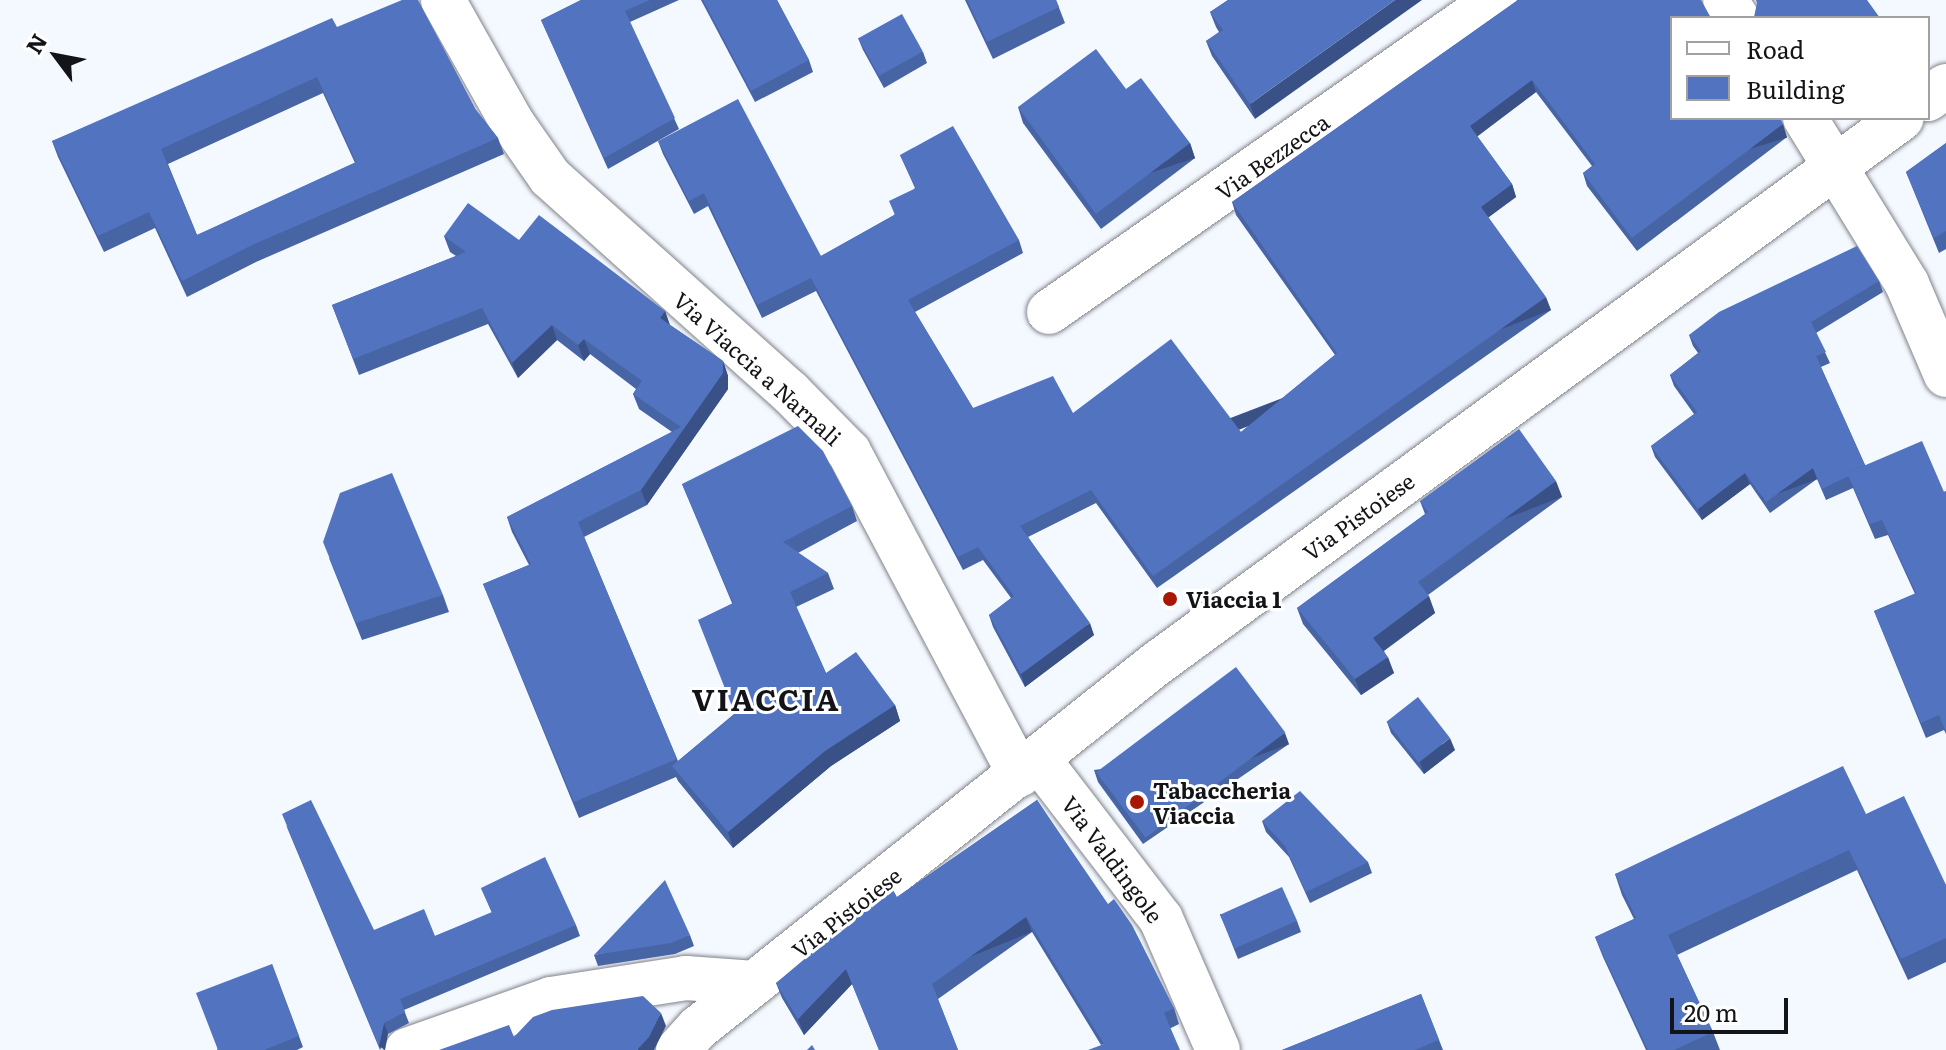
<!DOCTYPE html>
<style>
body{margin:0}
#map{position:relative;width:1946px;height:1050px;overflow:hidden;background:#f4f8ff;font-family:Literata,serif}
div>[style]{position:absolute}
.roads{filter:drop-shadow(0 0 2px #80838a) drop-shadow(0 0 2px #80838a)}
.minor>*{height:44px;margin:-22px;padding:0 22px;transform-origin:22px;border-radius:22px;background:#fff}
.major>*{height:44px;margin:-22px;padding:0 22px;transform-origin:22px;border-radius:22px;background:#fff}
.wall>*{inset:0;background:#4764a5}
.shaded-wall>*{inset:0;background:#395186;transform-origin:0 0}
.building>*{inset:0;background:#5274c0;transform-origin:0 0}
.dots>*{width:22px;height:22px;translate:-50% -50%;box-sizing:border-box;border:4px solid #fff;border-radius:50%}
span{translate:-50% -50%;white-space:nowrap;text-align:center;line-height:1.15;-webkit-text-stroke:6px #fff;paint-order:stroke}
.street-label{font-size:22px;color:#131417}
.poi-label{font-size:22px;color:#131417;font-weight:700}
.left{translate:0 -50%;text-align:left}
.district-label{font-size:30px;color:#131417;font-weight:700;letter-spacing:2px}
.legend{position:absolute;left:1670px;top:16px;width:260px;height:104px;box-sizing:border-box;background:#fff;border:2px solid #a1a1a2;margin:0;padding:10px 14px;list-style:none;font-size:24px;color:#131417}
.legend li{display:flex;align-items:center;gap:16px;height:40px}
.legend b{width:40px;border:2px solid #a1a1a2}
.north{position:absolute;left:16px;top:16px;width:80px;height:80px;-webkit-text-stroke:6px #fff;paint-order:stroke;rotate:302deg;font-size:22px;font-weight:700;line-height:32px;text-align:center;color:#131417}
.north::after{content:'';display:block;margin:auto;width:28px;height:36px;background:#131417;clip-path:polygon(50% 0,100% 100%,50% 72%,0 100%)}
.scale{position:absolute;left:1670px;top:998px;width:118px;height:36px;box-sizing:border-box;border:4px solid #131417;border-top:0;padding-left:10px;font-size:24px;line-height:28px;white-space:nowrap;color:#131417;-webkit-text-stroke:6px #fff;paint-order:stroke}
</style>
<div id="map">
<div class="roads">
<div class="minor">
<div style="left:443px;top:0;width:142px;rotate:60.6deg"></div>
<div style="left:513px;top:124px;width:65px;rotate:55.1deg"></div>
<div style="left:550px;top:177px;width:322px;rotate:41.9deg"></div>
<div style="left:790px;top:392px;width:84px;rotate:45.5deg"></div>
<div style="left:849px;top:452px;width:365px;rotate:62.1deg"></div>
<div style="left:1725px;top:0;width:22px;rotate:56deg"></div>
<div style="left:1805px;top:118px;width:195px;rotate:58.4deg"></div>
<div style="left:1907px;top:284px;width:99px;rotate:66.8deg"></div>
<div style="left:1049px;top:312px;width:544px;rotate:-34.97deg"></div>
<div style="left:1039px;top:760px;width:200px;rotate:52.5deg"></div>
<div style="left:1161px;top:919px;width:143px;rotate:66.5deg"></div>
<div style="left:407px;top:1050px;width:153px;rotate:-19.5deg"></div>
<div style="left:551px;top:999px;width:137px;rotate:-8.8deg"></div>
<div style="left:686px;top:978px;width:69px;rotate:4.1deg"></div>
</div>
<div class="major">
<div style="left:1928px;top:99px;width:22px;rotate:-36deg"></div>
<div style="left:678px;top:1050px;width:30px;rotate:-48deg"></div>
<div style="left:698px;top:1028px;width:585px;rotate:-38.48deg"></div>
<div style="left:1156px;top:664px;width:924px;rotate:-36.2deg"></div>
</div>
</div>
<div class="wall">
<div style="clip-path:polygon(581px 0,679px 0,630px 22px,679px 129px,608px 169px,541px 20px)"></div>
<div style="clip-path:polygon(701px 0,777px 0,809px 60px,813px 72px,755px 102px)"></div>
<div style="clip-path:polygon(965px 0,1056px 0,1065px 23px,993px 59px)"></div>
<div style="clip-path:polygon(1228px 0,1255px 119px,1212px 56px,1206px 41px,1219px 32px,1216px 27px,1210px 12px)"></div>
<div style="clip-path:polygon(1518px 0,1711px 18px,1787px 137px,1637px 251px,1587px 186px,1583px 173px,1592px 166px,1536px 92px,1477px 136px,1512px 184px,1516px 197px,1488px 217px,1551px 310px,1157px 588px,1096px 503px,1028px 537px,1094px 635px,1025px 687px,993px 627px,989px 615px,1011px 598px,983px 560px,963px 570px,816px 291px,762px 318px,708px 206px,694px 214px,663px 154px,658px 141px,821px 256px,894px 215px,915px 188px,900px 155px,1019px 240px,1023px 253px,915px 312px,973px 408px,1073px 413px,1241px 432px,1335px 355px,1236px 215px,1232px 202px)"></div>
<div style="clip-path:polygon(evenodd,337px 27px,476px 110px,498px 138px,504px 154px,256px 262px,187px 297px,155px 228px,104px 252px,58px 157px,52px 141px,337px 27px,323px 93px,355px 163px,197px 235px,168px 164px,323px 93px)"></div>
<div style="clip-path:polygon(858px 38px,923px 52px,927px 63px,884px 88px,863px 50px)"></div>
<div style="clip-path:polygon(1018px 107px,1190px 143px,1195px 158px,1101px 229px,1023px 123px)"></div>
<div style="clip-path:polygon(1946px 143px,1946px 249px,1939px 253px,1906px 172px)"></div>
<div style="clip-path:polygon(444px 236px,519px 240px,665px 311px,670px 325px,723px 361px,728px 376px,728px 389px,647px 505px,584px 537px,678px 761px,734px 714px,732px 603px,682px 484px,852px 506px,857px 521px,798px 553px,828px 573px,834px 589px,796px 607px,826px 673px,895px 705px,900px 721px,831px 766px,733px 848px,678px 781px,676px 777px,579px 818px,483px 584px,529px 565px,512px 532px,507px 517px,672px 432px,639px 409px,633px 394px,636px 389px,590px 354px,584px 361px,557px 340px,518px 378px,488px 324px,359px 375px,332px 305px,456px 256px,450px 252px)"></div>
<div style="clip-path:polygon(1879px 281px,1883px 292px,1816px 333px,1830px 363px,1821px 367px,1865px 465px,1944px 492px,1946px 491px,1946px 734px,1944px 730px,1926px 738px,1874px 611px,1915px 594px,1888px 535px,1875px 539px,1853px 488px,1826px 500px,1817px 479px,1770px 513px,1750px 484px,1702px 520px,1655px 457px,1651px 446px,1694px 414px,1674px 386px,1670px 375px,1698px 353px,1693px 346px,1689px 335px)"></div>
<div style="clip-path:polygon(1562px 497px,1428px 595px,1435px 613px,1384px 651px,1394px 673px,1361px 695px,1303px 624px,1297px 608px,1425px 514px,1420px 501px)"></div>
<div style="clip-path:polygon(329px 558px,443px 595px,449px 612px,362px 640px)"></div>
<div style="clip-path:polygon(1387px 722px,1455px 750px,1424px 774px,1391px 733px)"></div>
<div style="clip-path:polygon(1289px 744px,1143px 844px,1098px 782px,1094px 770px)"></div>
<div style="clip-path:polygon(1037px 800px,1174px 1008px,1179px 1024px,1171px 1028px,1101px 1045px,1032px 932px,938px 999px,958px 1050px,879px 1050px,852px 984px,804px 1035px,782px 998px,776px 983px,897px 897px)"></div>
<div style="clip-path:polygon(1866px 814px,1946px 885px,1946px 962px,1908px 980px,1857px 870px,1677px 955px,1713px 1032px,1720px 1050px,1646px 1050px,1603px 957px,1595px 937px,1634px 919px,1622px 895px,1615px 874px)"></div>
<div style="clip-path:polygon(1262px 821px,1368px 862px,1372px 873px,1310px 903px,1289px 857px,1266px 832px)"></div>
<div style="clip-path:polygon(286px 825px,374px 930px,435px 936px,492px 913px,481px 888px,576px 925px,580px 936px,404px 1010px,409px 1023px,388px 1034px,380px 1050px)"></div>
<div style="clip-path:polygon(1220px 914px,1297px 921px,1301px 932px,1238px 959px)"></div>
<div style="clip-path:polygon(690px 935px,694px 946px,675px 954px,598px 966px,594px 955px)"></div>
<div style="clip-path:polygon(272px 964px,303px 1047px,297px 1050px,217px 1050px)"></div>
<div style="clip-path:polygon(1421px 994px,1443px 1050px,1282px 1050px)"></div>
</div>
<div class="shaded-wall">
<div style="clip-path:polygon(1395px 0,1422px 0,1255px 119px,1250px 104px)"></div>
<div style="clip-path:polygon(1532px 80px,1536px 92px,1474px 139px,1470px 126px)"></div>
<div style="left:1783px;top:124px;width:14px;height:189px;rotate:73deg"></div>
<div style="left:1190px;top:143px;width:16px;height:118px;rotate:72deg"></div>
<div style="clip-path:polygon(1512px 184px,1516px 197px,1485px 220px,1481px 207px)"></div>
<div style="left:1546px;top:297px;width:14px;height:482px;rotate:69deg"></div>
<div style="clip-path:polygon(665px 311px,670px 326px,660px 318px)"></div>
<div style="clip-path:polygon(552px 325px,557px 340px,518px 378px,512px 363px)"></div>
<div style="clip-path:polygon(584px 339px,590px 354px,584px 361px,578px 345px)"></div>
<div style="clip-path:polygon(723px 361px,728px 376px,728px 389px,647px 505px,641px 490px)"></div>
<div style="left:1813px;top:468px;width:12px;height:58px;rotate:70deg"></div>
<div style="clip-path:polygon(1745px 473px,1750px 484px,1702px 520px,1698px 509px)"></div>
<div style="left:1556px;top:481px;width:17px;height:171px;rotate:69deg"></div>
<div style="clip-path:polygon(1429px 596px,1435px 613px,1379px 654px,1373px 638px)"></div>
<div style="clip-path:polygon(1090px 623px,1094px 635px,1025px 687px,1021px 674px)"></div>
<div style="clip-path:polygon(1388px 657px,1394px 673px,1361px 695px,1355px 679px)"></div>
<div style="clip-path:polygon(895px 705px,900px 721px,831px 766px,733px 848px,728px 832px,825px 751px)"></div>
<div style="left:1285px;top:733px;width:12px;height:177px;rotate:70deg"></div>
<div style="clip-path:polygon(1450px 738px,1455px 750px,1424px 774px,1420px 762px)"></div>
<div style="left:1026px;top:917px;width:16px;height:115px;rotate:68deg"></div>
<div style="clip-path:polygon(846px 969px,852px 984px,804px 1035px,798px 1019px)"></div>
<div style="clip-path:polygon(661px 1013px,666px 1026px,654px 1050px,637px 1050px)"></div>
<div style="clip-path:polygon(384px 1023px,388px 1034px,385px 1050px,379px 1046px)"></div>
</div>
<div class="building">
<div style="clip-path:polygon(evenodd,402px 0,418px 0,476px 110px,498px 138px,250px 246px,182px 281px,149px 212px,98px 236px,52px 141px,332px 18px,337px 27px,402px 0,317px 77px,356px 162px,197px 235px,161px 149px,317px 77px)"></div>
<div style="clip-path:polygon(581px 0,650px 0,625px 11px,675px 118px,604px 158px,541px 20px)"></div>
<div style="clip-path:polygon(703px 0,777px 0,809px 60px,751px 91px)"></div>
<div style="clip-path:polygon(967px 0,1056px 0,1059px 7px,987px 42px)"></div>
<div style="clip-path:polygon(1228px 0,1395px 0,1250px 104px,1206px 41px,1223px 30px,1210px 12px)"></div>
<div style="clip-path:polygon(1518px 0,1701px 0,1711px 18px,1672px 18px,1672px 118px,1780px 118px,1783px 124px,1632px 238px,1583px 173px,1595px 164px,1532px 80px,1470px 126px,1512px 184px,1481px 207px,1546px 297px,1153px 576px,1091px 490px,1020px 526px,1090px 623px,1021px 674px,989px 615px,1014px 596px,978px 547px,958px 557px,811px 278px,757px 305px,704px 193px,689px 201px,658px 141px,738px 99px,821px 256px,895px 215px,889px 201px,916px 188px,900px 155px,953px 126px,1019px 240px,908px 300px,973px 408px,1053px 376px,1073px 413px,1171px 339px,1241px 432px,1337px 353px,1232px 202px)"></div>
<div style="clip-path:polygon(1756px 0,1867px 0,1880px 18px,1753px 18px,1754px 17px,1757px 3px)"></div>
<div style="left:902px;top:14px;width:43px;height:50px;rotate:61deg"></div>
<div style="clip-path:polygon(1096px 49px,1126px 89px,1141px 78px,1190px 143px,1096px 214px,1018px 107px)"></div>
<div style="clip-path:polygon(1946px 143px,1946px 231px,1934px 238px,1906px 172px)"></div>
<div style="clip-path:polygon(468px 203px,519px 240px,539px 215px,665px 311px,660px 318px,723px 361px,723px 373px,641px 490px,578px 522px,677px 759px,574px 802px,483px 584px,531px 564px,507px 517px,681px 427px,633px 394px,642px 381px,584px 339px,578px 345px,552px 325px,512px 363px,482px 308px,353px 359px,332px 305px,466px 252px,444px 236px)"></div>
<div style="clip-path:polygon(1857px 246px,1879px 281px,1811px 322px,1826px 352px,1816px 356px,1865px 465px,1847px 473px,1849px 476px,1822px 489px,1813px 468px,1766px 502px,1745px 473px,1698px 509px,1651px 446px,1697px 412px,1670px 375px,1701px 351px,1689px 335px,1719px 312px)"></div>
<div style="clip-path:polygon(798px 426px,823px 451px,852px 506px,783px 542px,828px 573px,790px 592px,826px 673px,856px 652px,895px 705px,825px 751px,728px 832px,672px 766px,735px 714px,698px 620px,733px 603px,682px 484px)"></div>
<div style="clip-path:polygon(1519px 429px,1556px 481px,1418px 582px,1429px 596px,1373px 638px,1388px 657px,1355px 679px,1297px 608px,1428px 512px,1420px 501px)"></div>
<div style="clip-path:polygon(1922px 441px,1944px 492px,1946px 491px,1946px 732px,1939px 715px,1921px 723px,1874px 611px,1916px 593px,1882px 520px,1870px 524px,1847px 473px)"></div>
<div style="clip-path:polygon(392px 473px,443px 595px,356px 623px,323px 542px,340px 493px)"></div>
<div style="left:1236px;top:667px;width:82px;height:175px;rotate:53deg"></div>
<div style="left:1418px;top:697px;width:52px;height:40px;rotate:52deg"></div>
<div style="clip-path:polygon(1843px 766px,1866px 814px,1904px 796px,1946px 885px,1946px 938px,1901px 959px,1849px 850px,1668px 935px,1713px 1032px,1674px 1050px,1648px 1050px,1595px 937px,1636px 918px,1615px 874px)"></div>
<div style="clip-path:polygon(1300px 791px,1368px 862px,1306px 892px,1285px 846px,1262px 821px)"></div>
<div style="clip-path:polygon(311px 800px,374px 930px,424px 909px,435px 936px,492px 912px,481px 888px,545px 857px,576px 925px,400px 999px,405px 1012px,384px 1023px,379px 1046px,282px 814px)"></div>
<div style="clip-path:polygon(1037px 800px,1108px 904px,1114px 899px,1132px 925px,1174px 1008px,1164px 1013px,1180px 1050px,1088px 1050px,1104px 1044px,1026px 917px,932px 984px,958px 1050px,879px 1050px,846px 969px,798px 1019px,776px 983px,877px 898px,892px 888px,897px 897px)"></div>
<div style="clip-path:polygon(665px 880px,690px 935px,671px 943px,594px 955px)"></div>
<div style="left:1282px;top:887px;width:37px;height:68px;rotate:66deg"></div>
<div style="clip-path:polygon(272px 964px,299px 1036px,264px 1050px,218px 1050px,196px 993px)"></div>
<div style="clip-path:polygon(1421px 994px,1439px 1040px,1415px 1050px,1282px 1050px)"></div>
<div style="clip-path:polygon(643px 996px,661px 1013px,649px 1037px,637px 1050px,439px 1050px,509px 1025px,514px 1037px,533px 1017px,552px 1010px)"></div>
<div style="clip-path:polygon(812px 1045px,815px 1050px,807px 1050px)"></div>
</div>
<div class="dots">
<div style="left:1170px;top:599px;background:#a91805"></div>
<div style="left:1137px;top:802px;background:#a91805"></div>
</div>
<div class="street-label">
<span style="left:1272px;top:156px;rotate:-35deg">Via Bezzecca</span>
<span style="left:758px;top:368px;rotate:42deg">Via Viaccia a Narnali</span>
<span style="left:1358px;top:516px;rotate:-36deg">Via Pistoiese</span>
<span style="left:1113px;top:859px;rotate:53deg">Via Valdingole</span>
<span style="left:846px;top:912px;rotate:-38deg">Via Pistoiese</span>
</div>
<div class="poi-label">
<span class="left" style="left:1186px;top:599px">Viaccia 1</span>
<span class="left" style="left:1153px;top:802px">Tabaccheria<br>Viaccia</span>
</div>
<div class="district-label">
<span style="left:766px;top:698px">VIACCIA</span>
</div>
<ul class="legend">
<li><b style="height:10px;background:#fff"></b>Road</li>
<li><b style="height:22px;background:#5274c0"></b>Building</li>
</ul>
<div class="north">N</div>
<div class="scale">20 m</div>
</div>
